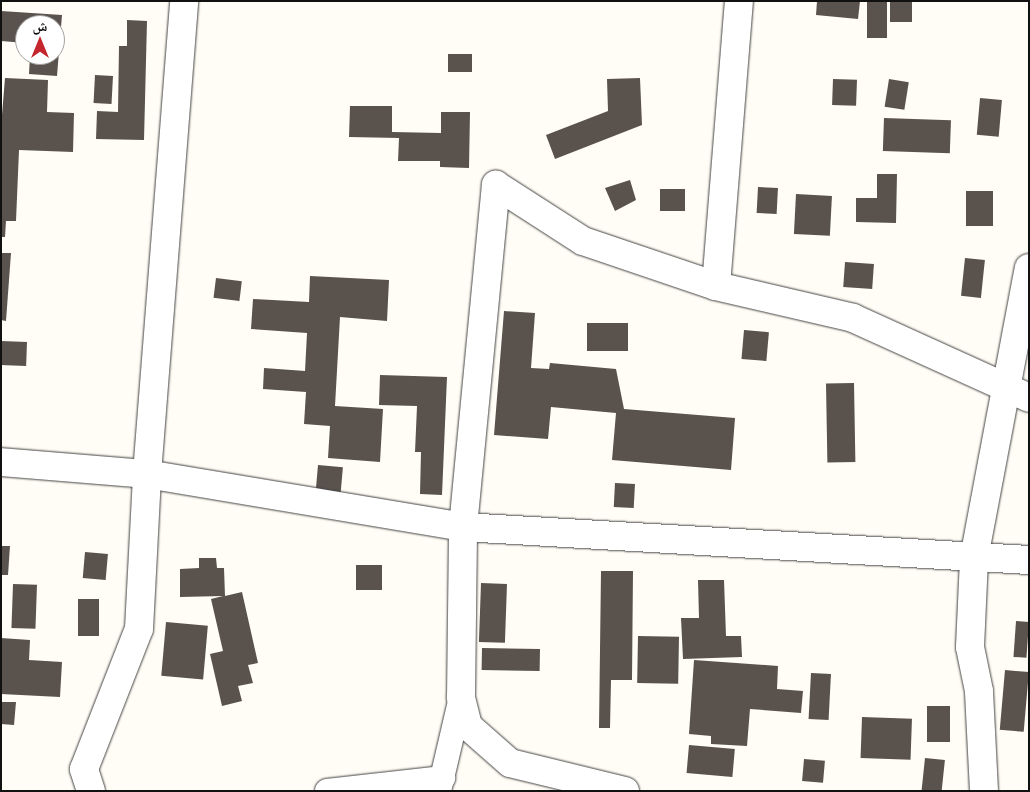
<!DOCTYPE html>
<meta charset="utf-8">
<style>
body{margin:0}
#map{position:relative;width:1030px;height:792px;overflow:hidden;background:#fffdf5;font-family:"Noto Serif","Noto Naskh Arabic",serif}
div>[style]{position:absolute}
.building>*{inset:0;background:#5a524d;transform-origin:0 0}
.roads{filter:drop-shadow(0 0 1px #444) drop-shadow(0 0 1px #444)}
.lane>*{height:24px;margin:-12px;padding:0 12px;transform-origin:12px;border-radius:12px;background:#fff}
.street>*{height:28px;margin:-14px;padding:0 14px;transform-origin:14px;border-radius:14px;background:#fff}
span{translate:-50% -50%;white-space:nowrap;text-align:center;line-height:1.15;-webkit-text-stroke:5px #fff;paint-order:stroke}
.frame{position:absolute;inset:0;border:2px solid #111;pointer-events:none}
.north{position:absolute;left:15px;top:15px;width:50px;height:50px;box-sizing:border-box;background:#fff;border:1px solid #a0a0a0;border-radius:50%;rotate:0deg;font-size:14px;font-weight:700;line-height:20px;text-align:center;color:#111}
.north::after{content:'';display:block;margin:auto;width:18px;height:22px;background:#c4262e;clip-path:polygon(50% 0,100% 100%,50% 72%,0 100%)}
</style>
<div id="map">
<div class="building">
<div style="clip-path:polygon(817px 1px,860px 1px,858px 19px,816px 15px)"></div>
<div style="left:867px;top:1px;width:20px;height:37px"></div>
<div style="left:890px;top:1px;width:22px;height:21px"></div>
<div style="clip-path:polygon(1px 11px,62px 15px,57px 76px,29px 74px,30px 55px,55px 55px,55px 25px,25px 25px,25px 43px,1px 41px)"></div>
<div style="clip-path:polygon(127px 20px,147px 21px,144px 140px,96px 139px,97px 111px,118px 112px,119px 46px,127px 46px)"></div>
<div style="left:448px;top:54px;width:24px;height:18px"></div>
<div style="left:95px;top:75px;width:18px;height:28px;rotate:3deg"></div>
<div style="clip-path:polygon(5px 78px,48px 80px,47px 112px,74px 113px,73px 152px,19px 150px,16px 221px,6px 221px,5px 237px,1px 237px,1px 127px)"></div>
<div style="clip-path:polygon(640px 78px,642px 125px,555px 159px,546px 135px,608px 111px,607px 79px)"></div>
<div style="left:833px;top:79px;width:24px;height:26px;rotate:2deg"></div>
<div style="left:889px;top:79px;width:20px;height:28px;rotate:9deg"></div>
<div style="left:980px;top:98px;width:22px;height:37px;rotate:5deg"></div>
<div style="clip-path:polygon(350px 106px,392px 106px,392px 132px,441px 133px,441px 112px,470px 112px,469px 168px,440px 167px,440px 161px,398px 161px,399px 138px,349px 137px)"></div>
<div style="left:884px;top:118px;width:67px;height:33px;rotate:2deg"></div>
<div style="clip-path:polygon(877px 174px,897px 174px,896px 223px,856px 222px,856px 198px,877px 198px)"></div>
<div style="clip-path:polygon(630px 180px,636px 200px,615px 211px,605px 188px)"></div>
<div style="left:758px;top:187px;width:20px;height:26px;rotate:3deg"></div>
<div style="left:685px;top:189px;width:22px;height:25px;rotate:90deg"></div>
<div style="left:966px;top:191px;width:27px;height:35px"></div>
<div style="left:796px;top:194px;width:36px;height:40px;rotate:3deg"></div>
<div style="clip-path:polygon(1px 253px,11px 253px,6px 321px,1px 320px)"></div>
<div style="left:965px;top:258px;width:20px;height:38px;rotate:6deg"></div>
<div style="left:845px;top:262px;width:29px;height:25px;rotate:4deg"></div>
<div style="clip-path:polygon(310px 276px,389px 280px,387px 321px,340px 317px,335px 406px,383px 409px,380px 462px,328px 458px,330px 426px,304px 424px,306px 392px,263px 389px,264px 368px,305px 371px,307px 333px,251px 329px,253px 299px,309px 302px)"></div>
<div style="left:216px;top:278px;width:26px;height:20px;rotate:7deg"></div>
<div style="clip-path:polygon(504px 311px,535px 313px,531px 368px,549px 369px,550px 363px,616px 369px,624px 409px,735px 418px,731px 470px,612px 460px,616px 413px,551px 407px,548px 439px,494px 435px)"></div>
<div style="left:587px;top:323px;width:41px;height:28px"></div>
<div style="left:744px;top:330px;width:25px;height:29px;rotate:5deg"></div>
<div style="left:1px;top:341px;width:26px;height:24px;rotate:2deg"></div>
<div style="clip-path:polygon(380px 375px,447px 377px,442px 495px,420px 494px,421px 452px,415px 452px,417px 406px,379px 405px)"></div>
<div style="left:854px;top:383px;width:79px;height:28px;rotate:89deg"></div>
<div style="left:318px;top:465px;width:25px;height:25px;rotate:5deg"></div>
<div style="left:615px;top:483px;width:20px;height:24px;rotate:3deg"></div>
<div style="clip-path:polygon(1px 546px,10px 546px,8px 575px,1px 575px)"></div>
<div style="left:85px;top:552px;width:23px;height:26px;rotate:5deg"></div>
<div style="clip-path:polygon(199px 558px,216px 558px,217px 568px,224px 568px,225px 596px,242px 592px,258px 663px,248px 665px,253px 683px,238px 686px,242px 701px,222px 706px,210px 654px,223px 651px,211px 599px,223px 596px,180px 597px,180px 569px,199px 568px)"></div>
<div style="left:356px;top:565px;width:26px;height:25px"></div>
<div style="clip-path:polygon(601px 571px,633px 571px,632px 680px,611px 680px,610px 728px,599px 728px)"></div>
<div style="clip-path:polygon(698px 580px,724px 580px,726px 636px,741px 636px,742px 657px,683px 659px,681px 618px,699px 618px)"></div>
<div style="left:481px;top:583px;width:26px;height:59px;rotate:2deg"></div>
<div style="left:13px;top:584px;width:24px;height:44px;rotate:2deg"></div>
<div style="left:99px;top:599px;width:37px;height:21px;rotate:90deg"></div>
<div style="left:1016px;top:621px;width:13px;height:36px;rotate:4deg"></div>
<div style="left:166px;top:622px;width:42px;height:54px;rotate:5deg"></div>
<div style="left:638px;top:636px;width:41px;height:47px;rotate:1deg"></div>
<div style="clip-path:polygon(1px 638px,30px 640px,29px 660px,62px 662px,60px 697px,1px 694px)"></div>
<div style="left:482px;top:648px;width:58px;height:22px;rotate:1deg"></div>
<div style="clip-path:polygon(694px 660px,778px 666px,777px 689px,803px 691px,801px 713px,750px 709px,747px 746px,711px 744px,711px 736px,689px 734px)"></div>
<div style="left:1005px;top:670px;width:24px;height:60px;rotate:5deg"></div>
<div style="left:811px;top:673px;width:20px;height:46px;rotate:3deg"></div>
<div style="clip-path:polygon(1px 702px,16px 702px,14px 725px,1px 724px)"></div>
<div style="left:927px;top:706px;width:23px;height:36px"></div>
<div style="left:862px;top:717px;width:50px;height:41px;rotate:2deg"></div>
<div style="left:689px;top:745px;width:46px;height:28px;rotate:5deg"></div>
<div style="left:925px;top:758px;width:20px;height:33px;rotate:6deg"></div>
<div style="left:804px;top:759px;width:21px;height:22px;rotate:5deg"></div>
</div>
<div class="roads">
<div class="lane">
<div style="left:327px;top:791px;width:117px;rotate:-6.4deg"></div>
<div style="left:439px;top:791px;width:97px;rotate:-76.8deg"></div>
</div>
<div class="street">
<div style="left:716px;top:286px;width:286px;rotate:-85.4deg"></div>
<div style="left:1px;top:462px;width:146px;rotate:4.7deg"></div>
<div style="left:147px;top:474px;width:320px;rotate:9.5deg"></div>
<div style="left:463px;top:527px;width:567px;rotate:3.34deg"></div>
<div style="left:91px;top:791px;width:23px;rotate:-108deg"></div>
<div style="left:84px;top:769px;width:150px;rotate:-68.6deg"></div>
<div style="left:139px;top:629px;width:155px;rotate:-87deg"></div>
<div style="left:147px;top:474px;width:474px;rotate:-85.5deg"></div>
<div style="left:625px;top:791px;width:118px;rotate:-166.3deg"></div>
<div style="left:510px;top:763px;width:56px;rotate:-138.6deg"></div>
<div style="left:468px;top:726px;width:30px;rotate:-104deg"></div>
<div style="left:461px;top:697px;width:170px;rotate:-89.3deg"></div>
<div style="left:463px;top:527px;width:344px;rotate:-84.5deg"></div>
<div style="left:496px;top:185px;width:103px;rotate:32.8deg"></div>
<div style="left:583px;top:241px;width:140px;rotate:18.7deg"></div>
<div style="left:716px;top:286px;width:141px;rotate:13.1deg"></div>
<div style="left:853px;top:318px;width:193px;rotate:24.4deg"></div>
<div style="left:984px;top:791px;width:100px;rotate:-92.9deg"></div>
<div style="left:979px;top:691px;width:45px;rotate:-101.6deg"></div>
<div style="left:970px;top:647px;width:89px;rotate:-87.4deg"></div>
<div style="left:974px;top:558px;width:295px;rotate:-79.3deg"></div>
</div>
</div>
<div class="frame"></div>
<div class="north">ش</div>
</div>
